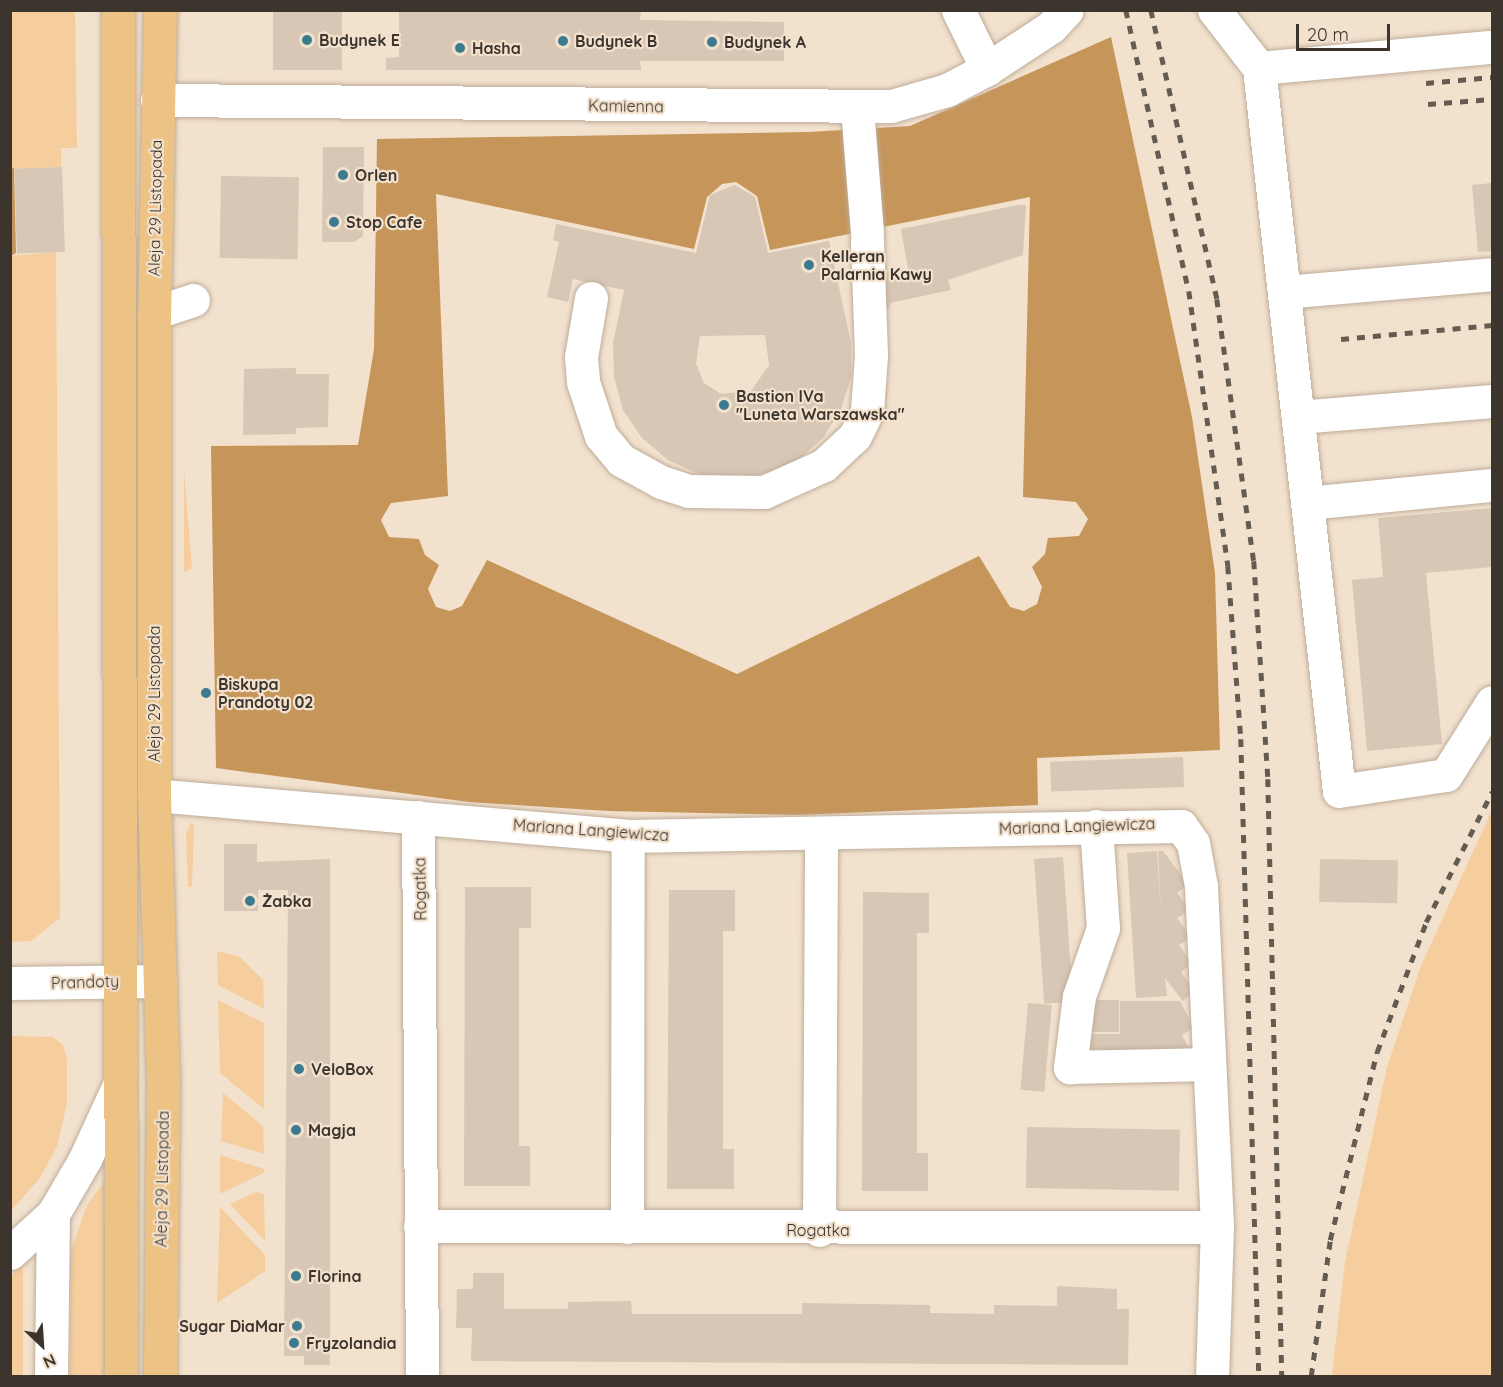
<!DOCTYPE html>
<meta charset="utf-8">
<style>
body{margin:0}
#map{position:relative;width:1503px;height:1387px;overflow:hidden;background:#f2e1cd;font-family:Quicksand,sans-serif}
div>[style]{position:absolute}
.green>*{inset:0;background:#f6cd9c}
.forest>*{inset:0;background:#c5955a}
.building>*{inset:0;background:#d8c7b4;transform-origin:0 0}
.roads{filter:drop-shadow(0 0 2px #bead9a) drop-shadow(0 0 2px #bead9a)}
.minor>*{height:33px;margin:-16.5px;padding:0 16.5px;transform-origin:16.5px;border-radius:16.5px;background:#fff}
.major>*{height:33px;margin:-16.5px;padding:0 16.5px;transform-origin:16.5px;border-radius:16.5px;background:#ecc285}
.rail>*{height:4.5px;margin-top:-2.25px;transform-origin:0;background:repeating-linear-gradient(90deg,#655c51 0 8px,transparent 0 16px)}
.dots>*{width:16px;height:16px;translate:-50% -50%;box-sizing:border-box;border:3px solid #f2e1cd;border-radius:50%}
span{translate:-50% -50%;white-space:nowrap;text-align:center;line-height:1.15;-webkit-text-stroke:4.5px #f2e1cd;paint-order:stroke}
.poi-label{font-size:16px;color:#3c352d;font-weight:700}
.left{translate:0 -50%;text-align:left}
.right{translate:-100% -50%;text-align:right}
.street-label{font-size:16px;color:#3c352d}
.frame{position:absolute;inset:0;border:12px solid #3c352d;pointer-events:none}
.north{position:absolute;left:12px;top:1315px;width:60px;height:60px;-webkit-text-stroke:4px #f2e1cd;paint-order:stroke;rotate:155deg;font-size:16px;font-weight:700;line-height:24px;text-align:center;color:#3c352d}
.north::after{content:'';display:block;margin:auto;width:21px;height:27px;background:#3c352d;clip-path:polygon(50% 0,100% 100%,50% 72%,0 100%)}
.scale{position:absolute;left:1296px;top:24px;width:94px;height:27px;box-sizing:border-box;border:3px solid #3c352d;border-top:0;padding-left:8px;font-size:18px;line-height:21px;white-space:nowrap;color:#3c352d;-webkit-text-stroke:4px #f2e1cd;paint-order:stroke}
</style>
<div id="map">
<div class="green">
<div style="clip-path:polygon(10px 11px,75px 11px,77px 148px,61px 148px,61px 167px,11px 169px)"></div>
<div style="clip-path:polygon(56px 252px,60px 918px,31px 941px,11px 942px,11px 256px)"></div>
<div style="clip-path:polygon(184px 471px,192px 568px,184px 572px)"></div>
<div style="clip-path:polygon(1492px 810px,1492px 1376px,1332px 1376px,1345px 1262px,1387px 1067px,1421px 966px)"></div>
<div style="clip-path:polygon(191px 822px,194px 826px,192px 887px,188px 887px,186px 834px)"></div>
<div style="clip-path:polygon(217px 951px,240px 957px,263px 980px,264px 1009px,218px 985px)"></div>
<div style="clip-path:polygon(218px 1000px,264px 1023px,264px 1109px,220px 1073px)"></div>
<div style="clip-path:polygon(11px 1036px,53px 1037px,63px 1045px,67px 1060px,67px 1103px,57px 1147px,39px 1179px,11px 1211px)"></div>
<div style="clip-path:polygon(223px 1093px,263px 1126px,264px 1154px,221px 1141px)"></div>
<div style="clip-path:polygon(220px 1155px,264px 1169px,265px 1172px,220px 1194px)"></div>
<div style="clip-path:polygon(104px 1182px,107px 1376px,70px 1376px,71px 1251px,87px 1205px)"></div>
<div style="clip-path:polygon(256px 1192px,264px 1194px,265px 1241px,230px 1204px)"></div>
<div style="clip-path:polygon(220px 1207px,265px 1255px,265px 1271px,217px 1303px)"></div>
<div style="clip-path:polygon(23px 1260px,23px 1376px,11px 1376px,11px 1278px)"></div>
</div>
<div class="forest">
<div style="clip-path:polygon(evenodd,1111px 37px,1192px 417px,1215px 573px,1220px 750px,1037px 758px,1038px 805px,799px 815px,608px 811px,469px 802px,216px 768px,211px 446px,358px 445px,374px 349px,377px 139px,809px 132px,910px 126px,1111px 37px,736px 182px,757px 196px,770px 250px,1030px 197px,1023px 497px,1076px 502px,1088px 519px,1079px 536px,1048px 538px,1045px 554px,1032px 567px,1042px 587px,1037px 604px,1024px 611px,1010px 607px,979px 556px,737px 674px,487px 560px,462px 606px,450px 611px,436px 607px,428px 589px,439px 565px,425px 555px,419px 539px,389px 537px,381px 520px,391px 503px,448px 496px,436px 194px,694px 249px,707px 197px,722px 184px,736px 182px)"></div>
<div style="clip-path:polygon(14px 168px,16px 253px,11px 256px,10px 169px)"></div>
</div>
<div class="building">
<div style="left:273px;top:10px;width:69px;height:60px"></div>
<div style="clip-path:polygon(399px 10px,641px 11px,640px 20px,784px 22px,784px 61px,640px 61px,641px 70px,386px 70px,386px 58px,399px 57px)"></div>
<div style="clip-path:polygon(323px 147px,364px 147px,363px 236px,354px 242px,322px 242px)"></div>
<div style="left:62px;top:167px;width:85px;height:48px;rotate:88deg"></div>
<div style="left:221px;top:176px;width:78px;height:82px;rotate:1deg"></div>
<div style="clip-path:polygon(1492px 183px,1492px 251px,1478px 252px,1472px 185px)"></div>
<div style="clip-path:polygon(evenodd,735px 185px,755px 197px,768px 253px,829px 241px,851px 343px,851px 377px,841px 409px,823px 438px,799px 459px,771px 472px,732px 479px,699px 474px,668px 460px,642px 438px,623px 410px,614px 377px,613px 343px,624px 290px,573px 279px,568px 302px,547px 297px,559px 242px,553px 240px,556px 224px,696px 253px,710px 195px,735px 185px,765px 335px,769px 365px,751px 391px,721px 394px,704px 383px,696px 364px,700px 336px,765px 335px)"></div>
<div style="clip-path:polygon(1018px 205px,1026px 205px,1023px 255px,948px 280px,951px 290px,890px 303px,890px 307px,882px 309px,880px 274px,908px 269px,901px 229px)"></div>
<div style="clip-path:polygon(296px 368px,296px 374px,329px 374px,328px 427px,296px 428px,296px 434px,243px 435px,244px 369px)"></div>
<div style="clip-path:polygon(1492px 508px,1492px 567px,1426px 573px,1442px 744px,1367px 751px,1352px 580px,1383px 577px,1378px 518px)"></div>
<div style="left:1183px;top:757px;width:30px;height:133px;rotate:88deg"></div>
<div style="clip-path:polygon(224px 844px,257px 844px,257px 862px,330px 859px,330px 1365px,304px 1365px,304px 1356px,284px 1356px,288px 890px,258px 890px,258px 911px,224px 911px)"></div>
<div style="clip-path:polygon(1157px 851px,1161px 913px,1158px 851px,1163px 851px,1188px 884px,1177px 893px,1190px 910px,1177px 918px,1191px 937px,1179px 945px,1192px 964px,1181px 972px,1194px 990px,1183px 1001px,1165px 978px,1167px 996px,1136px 998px,1127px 853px)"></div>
<div style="left:1063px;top:857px;width:145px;height:29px;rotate:86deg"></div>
<div style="left:1320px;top:859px;width:78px;height:43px;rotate:1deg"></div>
<div style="clip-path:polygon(465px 887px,531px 887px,531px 928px,519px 928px,519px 1146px,530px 1146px,530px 1186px,464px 1186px)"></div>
<div style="clip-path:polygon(669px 890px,735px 890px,735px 931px,723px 931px,723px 1149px,734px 1149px,734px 1189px,667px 1189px)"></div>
<div style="clip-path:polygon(863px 892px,929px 893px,929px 933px,917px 933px,917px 1153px,928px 1153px,928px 1191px,862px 1191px)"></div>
<div style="left:1089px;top:1000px;width:30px;height:32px"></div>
<div style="clip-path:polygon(1120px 1001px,1180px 1001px,1194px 1028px,1182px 1035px,1192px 1054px,1088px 1049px,1088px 1034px,1120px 1034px)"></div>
<div style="left:1028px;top:1003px;width:24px;height:87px;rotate:5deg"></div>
<div style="left:1027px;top:1127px;width:153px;height:61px;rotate:1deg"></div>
<div style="clip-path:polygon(473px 1273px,504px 1273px,504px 1309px,568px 1309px,568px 1302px,631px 1301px,632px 1314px,802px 1314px,802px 1303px,930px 1305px,930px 1313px,994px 1314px,994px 1305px,1057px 1306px,1057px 1286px,1117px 1289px,1117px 1309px,1129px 1309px,1128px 1365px,471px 1361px,472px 1328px,456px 1328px,457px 1289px,473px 1289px)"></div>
</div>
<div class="roads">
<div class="minor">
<div style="left:958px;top:10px;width:66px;rotate:63.8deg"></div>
<div style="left:1214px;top:10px;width:73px;rotate:52.2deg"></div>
<div style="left:1259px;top:68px;width:234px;rotate:-5.2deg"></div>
<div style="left:1259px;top:68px;width:727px;rotate:83.69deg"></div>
<div style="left:1339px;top:791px;width:108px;rotate:-8.5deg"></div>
<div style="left:1446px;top:775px;width:86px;rotate:-57.8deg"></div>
<div style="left:157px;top:100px;width:734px;rotate:0.47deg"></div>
<div style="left:891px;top:106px;width:58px;rotate:-15.9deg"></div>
<div style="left:947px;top:90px;width:45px;rotate:-27.7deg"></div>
<div style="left:987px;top:69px;width:77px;rotate:-33.3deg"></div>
<div style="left:1051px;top:27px;width:23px;rotate:-47deg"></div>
<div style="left:857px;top:108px;width:125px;rotate:85.4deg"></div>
<div style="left:1284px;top:292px;width:209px;rotate:-4.9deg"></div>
<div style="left:591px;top:298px;width:60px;rotate:99.6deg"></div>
<div style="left:581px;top:357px;width:25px;rotate:85deg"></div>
<div style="left:583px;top:382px;width:57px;rotate:71.6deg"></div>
<div style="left:601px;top:436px;width:31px;rotate:50deg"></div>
<div style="left:621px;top:460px;width:46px;rotate:28.8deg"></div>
<div style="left:661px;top:482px;width:29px;rotate:18deg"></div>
<div style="left:689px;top:491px;width:75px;rotate:0.8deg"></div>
<div style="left:764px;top:492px;width:66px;rotate:-24.2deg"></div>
<div style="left:824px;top:465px;width:42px;rotate:-43.1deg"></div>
<div style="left:855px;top:436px;width:28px;rotate:-64deg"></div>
<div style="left:867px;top:411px;width:56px;rotate:-85.9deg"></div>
<div style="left:871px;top:355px;width:114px;rotate:-92deg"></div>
<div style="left:154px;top:313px;width:41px;rotate:-18.4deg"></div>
<div style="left:1298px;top:417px;width:195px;rotate:-4.7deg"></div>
<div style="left:1307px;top:503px;width:186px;rotate:-5.6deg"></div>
<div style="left:154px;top:795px;width:476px;rotate:4.9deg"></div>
<div style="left:628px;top:836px;width:553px;rotate:-1.04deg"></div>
<div style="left:1181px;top:826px;width:21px;rotate:55deg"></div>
<div style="left:1193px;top:843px;width:44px;rotate:79.5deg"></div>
<div style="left:1201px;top:886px;width:341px;rotate:87.3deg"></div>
<div style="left:1217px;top:1227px;width:149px;rotate:91.9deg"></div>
<div style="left:418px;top:817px;width:559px;rotate:89.59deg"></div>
<div style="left:1096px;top:826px;width:102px;rotate:86.1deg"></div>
<div style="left:1103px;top:928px;width:72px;rotate:109.4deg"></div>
<div style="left:1079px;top:996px;width:72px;rotate:97.2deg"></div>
<div style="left:1070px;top:1067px;width:138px;rotate:-1.2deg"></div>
<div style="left:10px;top:983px;width:150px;rotate:-0.8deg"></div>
<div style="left:420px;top:1226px;width:797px;rotate:0.07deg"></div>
<div style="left:627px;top:1227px;width:391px;rotate:-89.9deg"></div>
<div style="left:819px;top:1230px;width:395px;rotate:-89.7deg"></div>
<div style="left:10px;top:1253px;width:58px;rotate:-42.2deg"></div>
<div style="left:53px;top:1214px;width:64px;rotate:-59.8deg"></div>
<div style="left:85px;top:1159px;width:81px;rotate:-65.3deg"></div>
<div style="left:51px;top:1376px;width:162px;rotate:-89.3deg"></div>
</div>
<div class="major">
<div style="left:118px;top:10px;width:1366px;rotate:89.87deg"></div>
<div style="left:160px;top:10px;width:303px;rotate:91.1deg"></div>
<div style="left:154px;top:313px;width:482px;rotate:90deg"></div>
<div style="left:154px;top:795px;width:290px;rotate:88.2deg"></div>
<div style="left:163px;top:1085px;width:291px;rotate:90.6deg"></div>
</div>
</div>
<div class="rail">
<div style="left:1126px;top:10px;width:288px;rotate:77.4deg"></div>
<div style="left:1189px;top:291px;width:278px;rotate:81.9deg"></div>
<div style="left:1228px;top:566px;width:173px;rotate:85.7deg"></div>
<div style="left:1241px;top:739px;width:637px;rotate:88.38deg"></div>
<div style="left:1151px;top:10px;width:296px;rotate:77.1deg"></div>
<div style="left:1217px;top:299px;width:265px;rotate:82deg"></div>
<div style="left:1254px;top:561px;width:218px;rotate:86.3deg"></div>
<div style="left:1268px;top:779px;width:597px;rotate:88.66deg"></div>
<div style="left:1426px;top:83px;width:66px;rotate:-5.2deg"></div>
<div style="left:1428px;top:104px;width:64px;rotate:-4.5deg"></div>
<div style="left:1341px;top:339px;width:152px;rotate:-5.3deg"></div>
<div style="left:1311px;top:1376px;width:137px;rotate:-82deg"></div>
<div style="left:1330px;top:1240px;width:194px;rotate:-76deg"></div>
<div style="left:1377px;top:1052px;width:139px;rotate:-69.3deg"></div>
<div style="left:1426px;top:922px;width:146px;rotate:-63.1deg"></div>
</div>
<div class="dots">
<div style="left:307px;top:40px;background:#3c7b8f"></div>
<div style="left:563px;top:41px;background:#3c7b8f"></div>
<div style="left:712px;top:42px;background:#3c7b8f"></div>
<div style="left:460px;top:48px;background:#3c7b8f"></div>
<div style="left:343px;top:175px;background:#3c7b8f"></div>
<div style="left:334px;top:222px;background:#3c7b8f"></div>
<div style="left:809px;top:265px;background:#3c7b8f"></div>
<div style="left:724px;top:405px;background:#3c7b8f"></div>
<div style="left:206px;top:693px;background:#3c7b8f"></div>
<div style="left:250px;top:901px;background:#3c7b8f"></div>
<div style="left:299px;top:1069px;background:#3c7b8f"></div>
<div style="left:296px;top:1130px;background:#3c7b8f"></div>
<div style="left:296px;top:1276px;background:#3c7b8f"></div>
<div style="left:297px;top:1326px;background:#3c7b8f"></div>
<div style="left:294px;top:1343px;background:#3c7b8f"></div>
</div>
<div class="poi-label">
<span class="left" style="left:319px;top:40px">Budynek E</span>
<span class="left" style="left:575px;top:41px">Budynek B</span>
<span class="left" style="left:724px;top:42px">Budynek A</span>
<span class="left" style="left:472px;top:48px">Hasha</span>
<span class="left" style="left:355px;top:175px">Orlen</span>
<span class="left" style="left:346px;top:222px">Stop Cafe</span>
<span class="left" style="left:821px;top:265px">Kelleran<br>Palarnia Kawy</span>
<span class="left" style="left:736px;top:405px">Bastion IVa<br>"Luneta Warszawska"</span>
<span class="left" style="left:218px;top:693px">Biskupa<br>Prandoty 02</span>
<span class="left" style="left:262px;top:901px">Żabka</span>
<span class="left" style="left:311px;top:1069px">VeloBox</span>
<span class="left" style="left:308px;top:1130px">Magja</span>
<span class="left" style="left:308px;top:1276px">Florina</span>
<span class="right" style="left:285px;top:1326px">Sugar DiaMar</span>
<span class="left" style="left:306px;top:1343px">Fryzolandia</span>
</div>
<div class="street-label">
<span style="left:626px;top:106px;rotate:1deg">Kamienna</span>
<span style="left:155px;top:208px;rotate:-89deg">Aleja 29 Listopada</span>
<span style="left:154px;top:694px;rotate:-90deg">Aleja 29 Listopada</span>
<span style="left:1077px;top:826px;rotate:-2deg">Mariana Langiewicza</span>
<span style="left:591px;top:830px;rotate:4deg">Mariana Langiewicza</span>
<span style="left:420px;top:889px;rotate:-91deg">Rogatka</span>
<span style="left:85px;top:982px;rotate:-2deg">Prandoty</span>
<span style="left:162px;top:1179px;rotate:-89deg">Aleja 29 Listopada</span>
<span style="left:818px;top:1230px">Rogatka</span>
</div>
<div class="frame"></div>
<div class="north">N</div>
<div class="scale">20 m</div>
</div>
